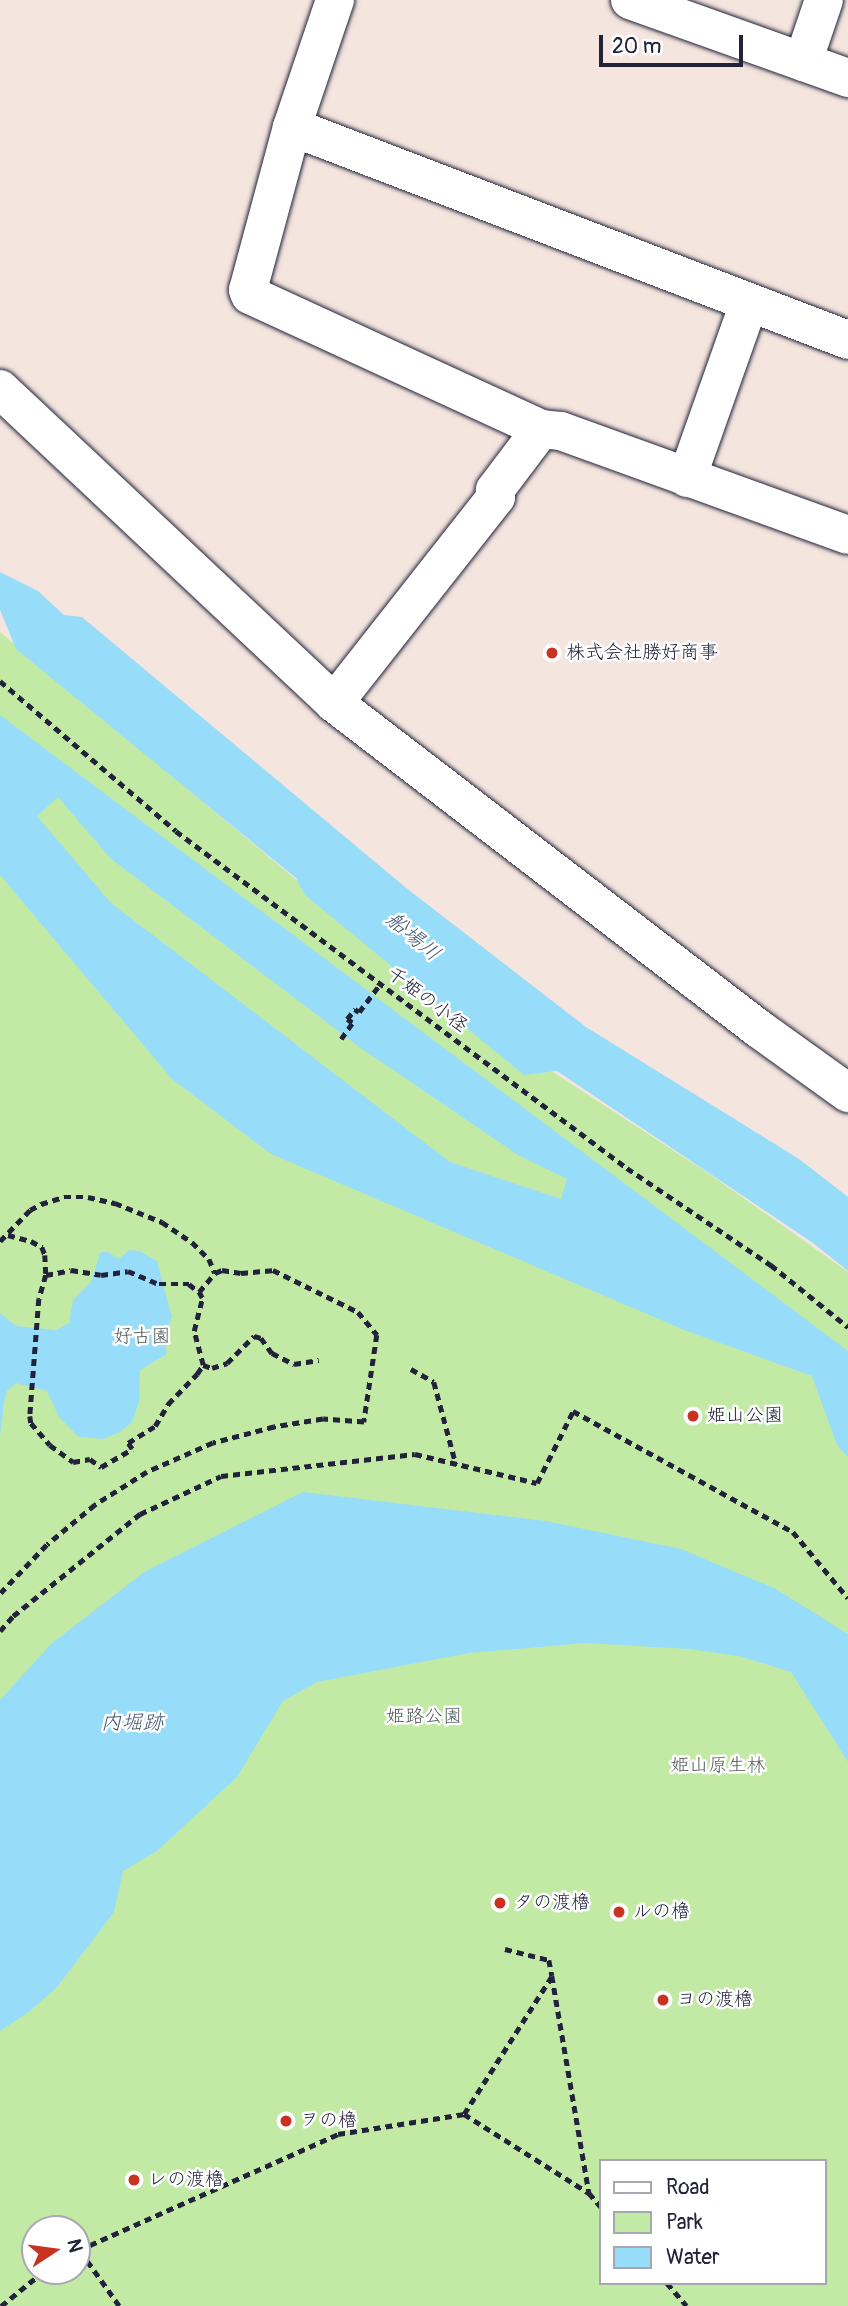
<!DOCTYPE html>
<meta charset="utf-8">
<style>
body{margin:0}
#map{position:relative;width:848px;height:2306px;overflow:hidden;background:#f4e5de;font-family:Pangolin,"Klee One",sans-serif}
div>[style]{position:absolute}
.green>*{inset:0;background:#c2eaa5}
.water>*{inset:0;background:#97ddf9}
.path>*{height:4.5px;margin-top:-2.25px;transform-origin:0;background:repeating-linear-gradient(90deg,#22223b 0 7px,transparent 0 12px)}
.roads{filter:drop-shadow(0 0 2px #22223b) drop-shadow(0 0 2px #22223b)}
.street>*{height:38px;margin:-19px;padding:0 19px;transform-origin:19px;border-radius:19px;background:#fff}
.dots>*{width:19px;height:19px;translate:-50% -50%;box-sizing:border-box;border:4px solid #fff;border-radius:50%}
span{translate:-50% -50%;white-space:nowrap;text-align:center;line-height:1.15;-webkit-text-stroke:5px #fff;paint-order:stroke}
.poi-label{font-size:19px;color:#22223b}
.left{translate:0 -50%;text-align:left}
.street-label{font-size:19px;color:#22223b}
.park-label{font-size:19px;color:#525e5b}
.water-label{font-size:21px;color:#455a74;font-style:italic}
.legend{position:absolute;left:599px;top:2159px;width:228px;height:126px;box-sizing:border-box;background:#fff;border:2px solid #a7a7b1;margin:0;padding:9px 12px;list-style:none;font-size:21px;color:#22223b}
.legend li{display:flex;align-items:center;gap:14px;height:35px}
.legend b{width:35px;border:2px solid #a7a7b1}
.north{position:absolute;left:21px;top:2215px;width:70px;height:70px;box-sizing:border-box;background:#fff;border:2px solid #a7a7b1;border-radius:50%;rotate:77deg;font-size:19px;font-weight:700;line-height:28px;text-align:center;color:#22223b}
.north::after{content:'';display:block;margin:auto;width:24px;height:32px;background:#c8321e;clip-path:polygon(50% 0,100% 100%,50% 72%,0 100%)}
.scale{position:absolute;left:599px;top:35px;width:144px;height:32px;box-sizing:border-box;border:4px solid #22223b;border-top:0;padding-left:9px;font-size:21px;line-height:24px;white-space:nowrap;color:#22223b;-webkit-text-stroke:5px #fff;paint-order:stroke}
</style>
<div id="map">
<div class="green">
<div style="clip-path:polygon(evenodd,0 632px,526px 1072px,553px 1072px,711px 1175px,848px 1272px,848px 2306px,0 2306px,0 632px,601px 2161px,825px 2161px,825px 2283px,601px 2283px,601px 2161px,0 632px,35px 2229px,77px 2229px,77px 2271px,35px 2271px,35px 2229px)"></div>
</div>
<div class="water">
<div style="clip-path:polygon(0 572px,38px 591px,64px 615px,82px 617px,405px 887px,586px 1027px,799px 1159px,848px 1197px,848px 1271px,813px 1243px,557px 1071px,524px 1075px,305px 895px,296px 878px,16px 649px,0 610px)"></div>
<div style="clip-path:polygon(evenodd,0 715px,848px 1351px,848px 1457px,837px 1445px,812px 1376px,687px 1331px,271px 1154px,172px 1079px,0 875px,0 715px,58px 797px,110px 858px,362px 1049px,518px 1155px,567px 1179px,561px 1199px,450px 1162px,111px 903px,37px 816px,58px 797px)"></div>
<div style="clip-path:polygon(129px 1250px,139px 1251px,157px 1261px,172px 1317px,164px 1338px,167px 1354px,140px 1370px,139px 1402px,132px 1422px,120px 1432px,103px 1439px,79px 1437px,59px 1417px,47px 1391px,16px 1383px,7px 1391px,4px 1402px,0 1436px,0 1313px,16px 1326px,56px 1330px,69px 1323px,73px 1300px,91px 1282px,100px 1253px,106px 1251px,119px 1259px)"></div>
<div style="clip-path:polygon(303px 1492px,546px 1521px,681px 1549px,776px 1589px,848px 1634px,848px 1762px,791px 1672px,739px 1656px,689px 1649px,585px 1643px,469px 1653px,317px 1682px,283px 1701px,237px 1777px,157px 1851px,123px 1871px,114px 1912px,57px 1987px,30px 2011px,0 2031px,0 1700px,51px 1644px,144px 1572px)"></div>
</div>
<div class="path">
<div style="left:0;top:681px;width:231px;rotate:40.4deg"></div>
<div style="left:176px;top:831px;width:563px;rotate:36.77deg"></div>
<div style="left:627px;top:1168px;width:174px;rotate:34deg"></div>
<div style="left:771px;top:1265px;width:99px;rotate:38.8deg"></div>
<div style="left:341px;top:1039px;width:19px;rotate:-55deg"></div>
<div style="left:352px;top:1023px;width:6px;rotate:-141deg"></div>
<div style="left:347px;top:1019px;width:13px;rotate:-51deg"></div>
<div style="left:355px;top:1009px;width:5px;rotate:37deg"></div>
<div style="left:359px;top:1012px;width:36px;rotate:-53deg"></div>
<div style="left:8px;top:1235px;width:24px;rotate:15deg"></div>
<div style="left:31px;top:1241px;width:13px;rotate:29deg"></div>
<div style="left:42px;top:1247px;width:9px;rotate:69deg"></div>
<div style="left:45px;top:1255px;width:20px;rotate:87deg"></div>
<div style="left:46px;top:1275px;width:25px;rotate:106deg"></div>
<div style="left:39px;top:1299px;width:117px;rotate:94.4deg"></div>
<div style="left:30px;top:1416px;width:7px;rotate:82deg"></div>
<div style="left:31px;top:1423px;width:29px;rotate:49deg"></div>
<div style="left:50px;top:1445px;width:29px;rotate:36deg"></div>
<div style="left:73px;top:1462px;width:17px;rotate:-10deg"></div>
<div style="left:90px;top:1459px;width:14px;rotate:36deg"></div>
<div style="left:101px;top:1467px;width:36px;rotate:-30deg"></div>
<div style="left:132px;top:1449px;width:7px;rotate:-124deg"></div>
<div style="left:128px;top:1443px;width:32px;rotate:-32deg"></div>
<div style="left:155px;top:1426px;width:26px;rotate:-59deg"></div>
<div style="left:168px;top:1404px;width:42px;rotate:-46deg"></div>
<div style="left:197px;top:1374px;width:11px;rotate:-56deg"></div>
<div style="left:203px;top:1365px;width:35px;rotate:-105deg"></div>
<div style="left:194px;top:1331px;width:34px;rotate:-76deg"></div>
<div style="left:202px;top:1298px;width:7px;rotate:-117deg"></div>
<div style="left:199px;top:1292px;width:25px;rotate:-50deg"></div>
<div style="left:0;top:1241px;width:43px;rotate:-45.9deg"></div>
<div style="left:30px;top:1210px;width:13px;rotate:-29deg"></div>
<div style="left:41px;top:1204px;width:24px;rotate:-17deg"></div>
<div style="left:64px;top:1197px;width:24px"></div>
<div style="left:88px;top:1197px;width:28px;rotate:13deg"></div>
<div style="left:115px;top:1203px;width:51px;rotate:22deg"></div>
<div style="left:162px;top:1222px;width:36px;rotate:34deg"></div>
<div style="left:192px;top:1242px;width:24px;rotate:45deg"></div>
<div style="left:209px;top:1259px;width:15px;rotate:67deg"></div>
<div style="left:215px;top:1273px;width:8px;rotate:-23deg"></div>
<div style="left:222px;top:1270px;width:19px;rotate:9deg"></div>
<div style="left:241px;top:1273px;width:32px;rotate:-5deg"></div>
<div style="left:273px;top:1270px;width:95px;rotate:26.3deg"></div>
<div style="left:358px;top:1312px;width:30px;rotate:50deg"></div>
<div style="left:377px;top:1335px;width:88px;rotate:98.5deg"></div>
<div style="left:364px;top:1422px;width:41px;rotate:-175.8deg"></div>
<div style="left:323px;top:1419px;width:50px;rotate:170.7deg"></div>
<div style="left:274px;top:1427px;width:63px;rotate:165.3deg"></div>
<div style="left:213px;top:1443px;width:72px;rotate:156.3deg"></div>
<div style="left:147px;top:1472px;width:62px;rotate:147.6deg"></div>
<div style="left:95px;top:1505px;width:62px;rotate:140.2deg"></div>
<div style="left:47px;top:1545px;width:68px;rotate:133.8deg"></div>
<div style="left:46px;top:1275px;width:25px;rotate:-11deg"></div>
<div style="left:71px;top:1270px;width:30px;rotate:9deg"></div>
<div style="left:101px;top:1275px;width:27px;rotate:-8deg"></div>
<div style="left:128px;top:1271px;width:34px;rotate:23deg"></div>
<div style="left:159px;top:1284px;width:30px"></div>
<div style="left:189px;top:1284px;width:13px;rotate:39deg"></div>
<div style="left:203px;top:1365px;width:9px;rotate:18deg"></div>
<div style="left:212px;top:1368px;width:16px;rotate:-18deg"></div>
<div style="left:227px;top:1363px;width:38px;rotate:-45deg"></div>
<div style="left:254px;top:1336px;width:7px;rotate:16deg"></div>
<div style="left:261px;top:1338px;width:19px;rotate:54deg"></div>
<div style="left:272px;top:1353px;width:25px;rotate:27deg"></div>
<div style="left:294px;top:1364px;width:25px;rotate:-9deg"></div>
<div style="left:411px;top:1369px;width:26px;rotate:29deg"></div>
<div style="left:434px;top:1382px;width:85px;rotate:75deg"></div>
<div style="left:0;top:1631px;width:20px;rotate:-49deg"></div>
<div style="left:13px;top:1616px;width:163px;rotate:-38.8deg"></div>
<div style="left:140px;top:1514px;width:89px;rotate:-25.1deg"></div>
<div style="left:221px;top:1476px;width:195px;rotate:-6.5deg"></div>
<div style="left:415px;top:1454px;width:125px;rotate:13.4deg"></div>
<div style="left:537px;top:1483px;width:80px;rotate:-63.4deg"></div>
<div style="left:573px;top:1411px;width:251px;rotate:28.8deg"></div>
<div style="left:793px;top:1532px;width:86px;rotate:50.2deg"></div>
<div style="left:505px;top:1949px;width:45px;rotate:14deg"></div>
<div style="left:549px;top:1960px;width:16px;rotate:79deg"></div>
<div style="left:464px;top:2114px;width:164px;rotate:-57.5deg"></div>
<div style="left:552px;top:1976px;width:220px;rotate:80.3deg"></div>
<div style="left:667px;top:2283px;width:30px;rotate:49deg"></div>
<div style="left:1px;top:2306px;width:55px;rotate:-39.1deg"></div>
<div style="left:119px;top:2306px;width:69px;rotate:-125.5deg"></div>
<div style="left:79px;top:2250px;width:284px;rotate:-24.1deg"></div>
<div style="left:338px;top:2134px;width:128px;rotate:-9deg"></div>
<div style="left:464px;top:2114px;width:148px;rotate:32.3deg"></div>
<div style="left:589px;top:2193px;width:18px;rotate:49deg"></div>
</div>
<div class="roads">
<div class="street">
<div style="left:335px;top:0;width:134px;rotate:108.7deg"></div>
<div style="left:292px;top:127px;width:169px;rotate:105.1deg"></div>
<div style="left:248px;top:290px;width:5px;rotate:68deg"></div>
<div style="left:250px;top:295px;width:320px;rotate:24.7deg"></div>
<div style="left:541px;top:429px;width:20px;rotate:6deg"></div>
<div style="left:561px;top:431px;width:305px;rotate:19.9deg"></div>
<div style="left:630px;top:0;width:232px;rotate:19.7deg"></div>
<div style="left:803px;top:62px;width:65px;rotate:-71.3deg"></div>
<div style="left:292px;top:127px;width:595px;rotate:20.96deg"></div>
<div style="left:0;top:389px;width:458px;rotate:43.2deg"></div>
<div style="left:334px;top:703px;width:536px;rotate:37.49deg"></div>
<div style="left:759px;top:1029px;width:110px;rotate:35.7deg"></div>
<div style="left:687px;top:478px;width:186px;rotate:-70.5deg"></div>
<div style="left:334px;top:703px;width:262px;rotate:-51.8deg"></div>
<div style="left:496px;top:497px;width:7px;rotate:-98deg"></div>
<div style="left:495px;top:490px;width:76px;rotate:-53deg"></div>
</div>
</div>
<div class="dots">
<div style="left:552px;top:653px;background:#c8321e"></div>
<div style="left:693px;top:1416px;background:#c8321e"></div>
<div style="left:500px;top:1903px;background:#c8321e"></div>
<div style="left:619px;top:1912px;background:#c8321e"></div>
<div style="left:663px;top:2000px;background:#c8321e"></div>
<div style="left:286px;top:2121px;background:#c8321e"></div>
<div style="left:134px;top:2180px;background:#c8321e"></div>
</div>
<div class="poi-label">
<span class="left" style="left:566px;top:653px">株式会社勝好商事</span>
<span class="left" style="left:707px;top:1416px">姫山公園</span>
<span class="left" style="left:514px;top:1903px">タの渡櫓</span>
<span class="left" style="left:633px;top:1912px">ルの櫓</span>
<span class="left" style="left:677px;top:2000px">ヨの渡櫓</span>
<span class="left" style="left:300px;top:2121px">ヲの櫓</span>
<span class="left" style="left:148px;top:2180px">レの渡櫓</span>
</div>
<div class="street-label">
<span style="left:427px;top:1000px;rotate:37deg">千姫の小径</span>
</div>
<div class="park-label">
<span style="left:142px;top:1337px">好古園</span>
<span style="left:424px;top:1717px">姫路公園</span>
<span style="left:718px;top:1766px">姫山原生林</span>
</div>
<div class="water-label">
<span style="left:413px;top:937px;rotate:40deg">船場川</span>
<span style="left:132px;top:1723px">内堀跡</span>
</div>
<ul class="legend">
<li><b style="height:9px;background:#fff"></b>Road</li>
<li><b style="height:19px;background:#c2eaa5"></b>Park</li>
<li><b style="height:19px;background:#97ddf9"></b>Water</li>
</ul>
<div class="north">N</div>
<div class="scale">20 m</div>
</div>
